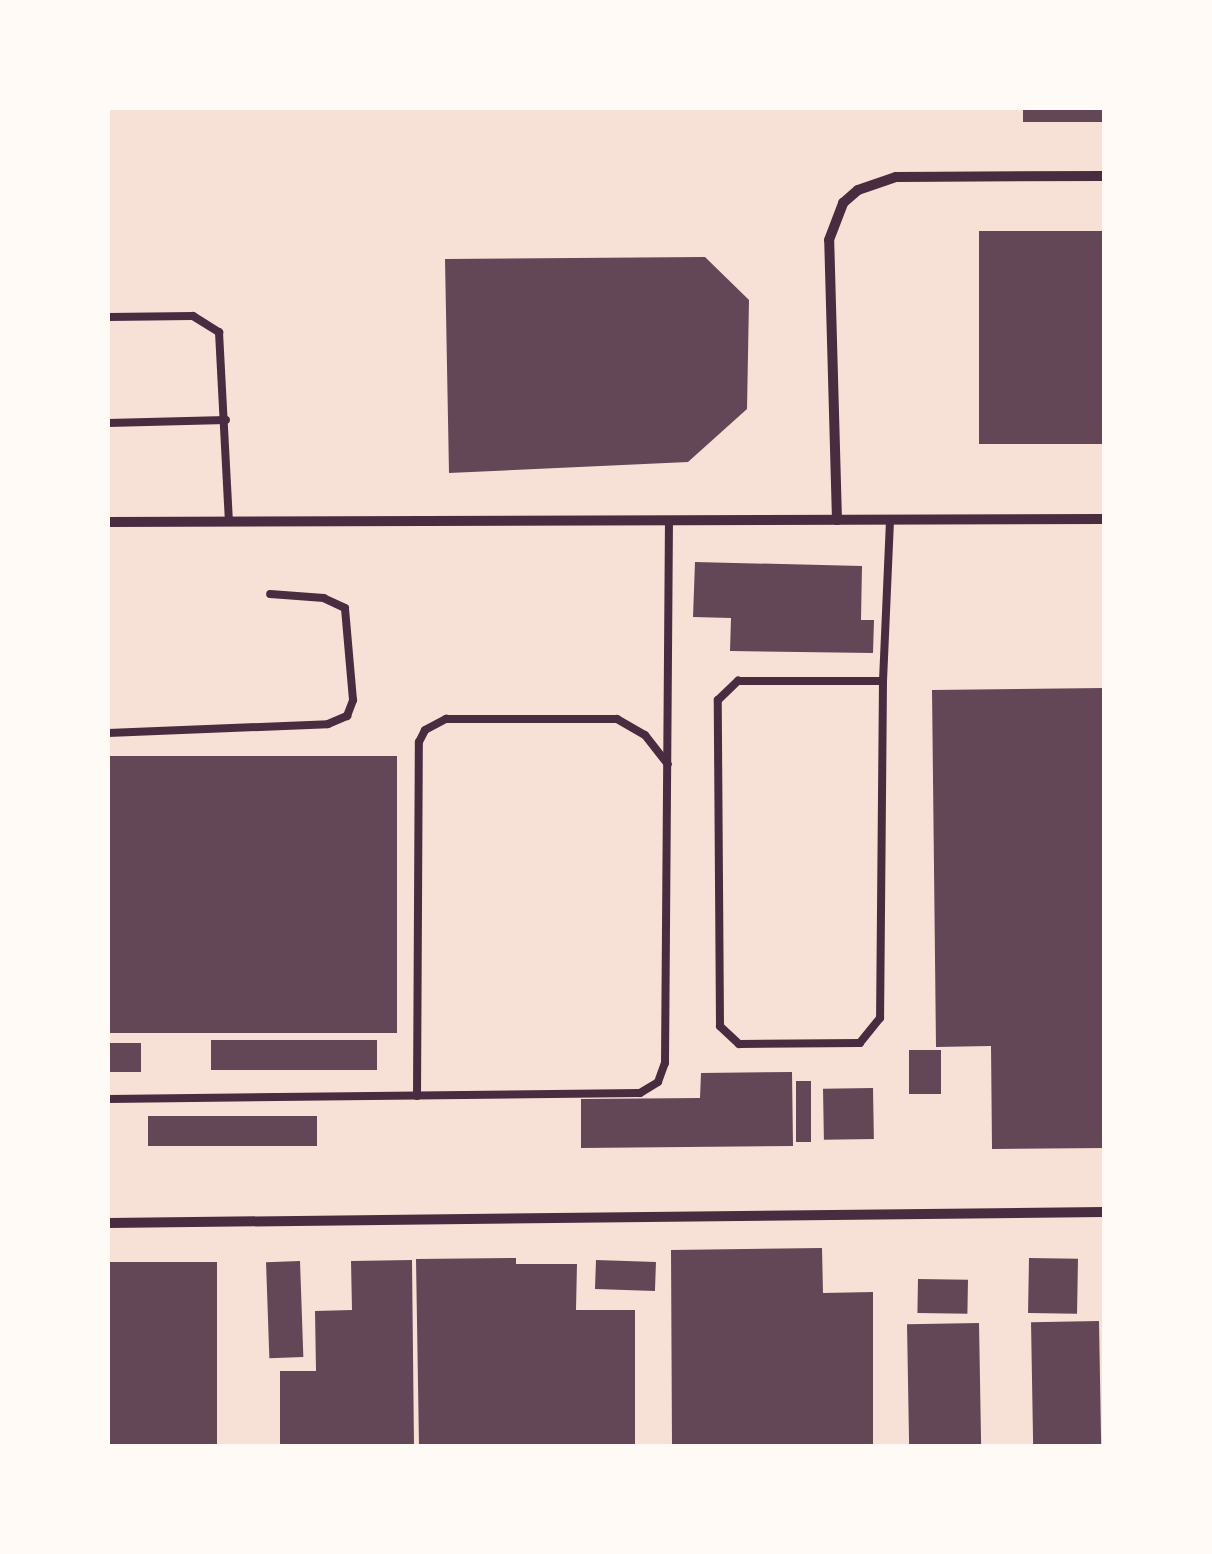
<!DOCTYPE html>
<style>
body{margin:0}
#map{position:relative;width:1212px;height:1554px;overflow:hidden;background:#f7e1d7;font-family:Ubuntu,sans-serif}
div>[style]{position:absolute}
.building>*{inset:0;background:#644757;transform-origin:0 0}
.service>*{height:8px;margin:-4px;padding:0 4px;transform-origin:4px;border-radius:4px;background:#4a2c40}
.minor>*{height:10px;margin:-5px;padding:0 5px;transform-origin:5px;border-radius:5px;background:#4a2c40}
span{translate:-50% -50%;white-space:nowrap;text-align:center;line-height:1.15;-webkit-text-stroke:8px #fffaf5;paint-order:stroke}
.frame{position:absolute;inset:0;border:110px solid #fffaf5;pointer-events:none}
</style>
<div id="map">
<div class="building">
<div style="left:1023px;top:108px;width:81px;height:14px"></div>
<div style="left:1104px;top:231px;width:213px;height:125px;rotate:90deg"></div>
<div style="clip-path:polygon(705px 257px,749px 300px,747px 409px,688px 462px,449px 473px,445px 259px)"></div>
<div style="clip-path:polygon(695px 562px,862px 566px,861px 620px,874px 620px,873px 653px,730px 651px,731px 618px,693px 617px)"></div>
<div style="clip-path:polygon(1104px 688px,1104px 1148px,992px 1149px,991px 1046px,936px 1047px,932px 690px)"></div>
<div style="left:397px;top:756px;width:277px;height:289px;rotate:90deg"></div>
<div style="left:211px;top:1040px;width:166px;height:30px"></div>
<div style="left:108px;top:1043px;width:33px;height:29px"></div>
<div style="left:909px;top:1050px;width:32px;height:44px"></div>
<div style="clip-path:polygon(792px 1072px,793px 1146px,581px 1148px,581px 1099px,700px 1098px,701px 1073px)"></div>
<div style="left:796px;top:1081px;width:15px;height:61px"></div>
<div style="left:873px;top:1088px;width:51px;height:50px;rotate:89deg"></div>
<div style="left:148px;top:1116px;width:169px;height:30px"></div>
<div style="clip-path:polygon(822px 1248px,823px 1293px,873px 1292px,873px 1446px,672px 1446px,671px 1250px)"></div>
<div style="clip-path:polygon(516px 1258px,516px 1264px,577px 1264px,576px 1310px,635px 1310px,635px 1446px,419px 1446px,416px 1259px)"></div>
<div style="left:1029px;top:1258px;width:49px;height:55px;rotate:1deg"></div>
<div style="clip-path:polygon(412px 1260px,414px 1446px,280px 1446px,280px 1371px,316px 1371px,315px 1311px,352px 1310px,351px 1261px)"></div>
<div style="left:596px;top:1260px;width:60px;height:29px;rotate:2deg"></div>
<div style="left:300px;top:1261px;width:96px;height:34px;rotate:88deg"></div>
<div style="left:217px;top:1262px;width:184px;height:109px;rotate:90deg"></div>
<div style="left:918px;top:1279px;width:50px;height:34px;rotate:1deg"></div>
<div style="left:1099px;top:1321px;width:125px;height:68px;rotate:89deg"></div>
<div style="left:979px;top:1323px;width:123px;height:72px;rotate:89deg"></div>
</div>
<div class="service">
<div style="left:108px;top:317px;width:85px;rotate:-0.7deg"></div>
<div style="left:193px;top:316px;width:31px;rotate:32deg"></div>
<div style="left:219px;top:332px;width:189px;rotate:87deg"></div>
<div style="left:108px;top:423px;width:118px;rotate:-1.5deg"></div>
<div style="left:738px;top:681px;width:145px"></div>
<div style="left:883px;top:681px;width:337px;rotate:90.5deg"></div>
<div style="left:880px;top:1018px;width:32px;rotate:129deg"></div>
<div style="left:860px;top:1043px;width:121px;rotate:179.5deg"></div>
<div style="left:739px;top:1044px;width:26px;rotate:-137deg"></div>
<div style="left:720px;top:1026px;width:326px;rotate:-90.4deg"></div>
<div style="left:718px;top:700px;width:28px;rotate:-44deg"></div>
<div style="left:883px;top:681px;width:161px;rotate:-87.5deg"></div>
<div style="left:108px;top:733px;width:220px;rotate:-2.3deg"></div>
<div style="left:328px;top:724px;width:21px;rotate:-23deg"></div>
<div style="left:347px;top:716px;width:17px;rotate:-69deg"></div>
<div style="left:353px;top:700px;width:92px;rotate:-95deg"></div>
<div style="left:345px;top:608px;width:23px;rotate:-155deg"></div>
<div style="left:324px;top:598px;width:54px;rotate:-175.8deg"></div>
<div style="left:417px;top:1096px;width:354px;rotate:-89.7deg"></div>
<div style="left:419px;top:742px;width:13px;rotate:-63deg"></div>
<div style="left:425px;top:730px;width:24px;rotate:-28deg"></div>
<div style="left:446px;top:719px;width:171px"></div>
<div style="left:617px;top:719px;width:32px;rotate:30deg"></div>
<div style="left:645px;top:735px;width:37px;rotate:52deg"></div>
<div style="left:108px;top:1099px;width:532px;rotate:-0.65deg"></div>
<div style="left:640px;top:1093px;width:21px;rotate:-31deg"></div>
<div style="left:658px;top:1082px;width:20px;rotate:-70deg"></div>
<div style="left:665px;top:1063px;width:542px;rotate:-89.58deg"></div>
</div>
<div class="minor">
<div style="left:837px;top:520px;width:280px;rotate:-91.6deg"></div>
<div style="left:829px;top:240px;width:40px;rotate:-69deg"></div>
<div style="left:843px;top:203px;width:20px;rotate:-41deg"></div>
<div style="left:858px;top:190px;width:40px;rotate:-18.9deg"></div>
<div style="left:896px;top:177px;width:208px;rotate:-0.3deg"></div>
<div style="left:108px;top:522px;width:996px;rotate:-0.17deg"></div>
<div style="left:108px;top:1223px;width:996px;rotate:-0.63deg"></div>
</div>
<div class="frame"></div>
</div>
